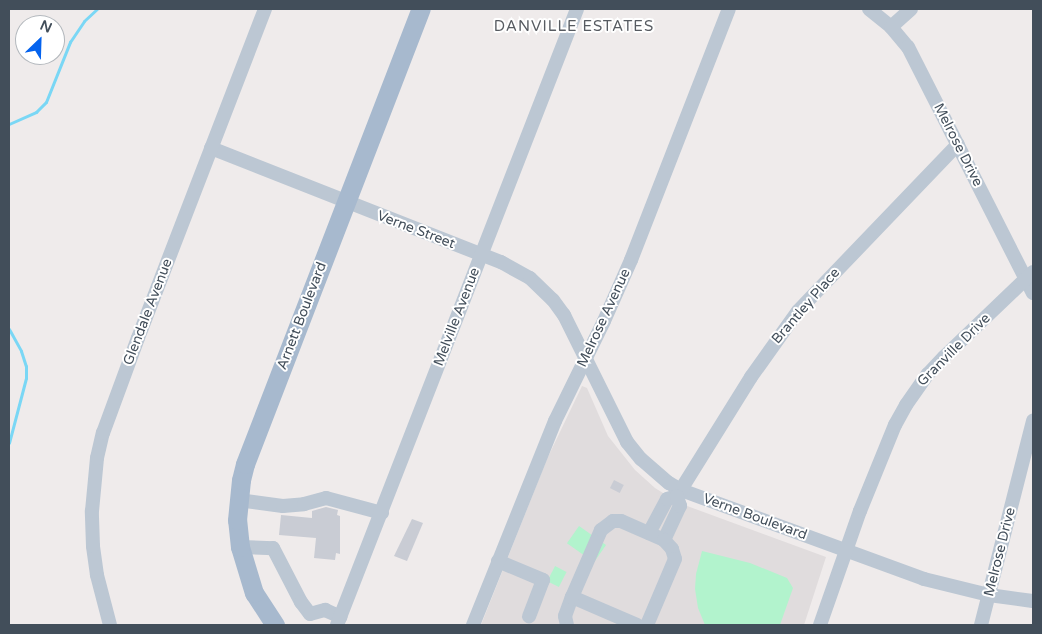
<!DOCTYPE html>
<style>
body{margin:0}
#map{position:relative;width:1042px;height:634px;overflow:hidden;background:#efebeb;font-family:"Varela Round",sans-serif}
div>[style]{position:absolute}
.education>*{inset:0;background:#e0dcdd}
.green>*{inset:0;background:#b2f3cd;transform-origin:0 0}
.stream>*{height:3px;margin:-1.5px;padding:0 1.5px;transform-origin:1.5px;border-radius:1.5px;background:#7ad7f5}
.building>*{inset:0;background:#c9ccd4;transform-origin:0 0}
.minor>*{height:14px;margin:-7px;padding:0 7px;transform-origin:7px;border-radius:7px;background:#bcc7d3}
.major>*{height:19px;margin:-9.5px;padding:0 9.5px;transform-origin:9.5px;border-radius:9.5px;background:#a7b9ce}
span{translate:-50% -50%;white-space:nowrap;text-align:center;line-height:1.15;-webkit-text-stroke:4px #fff;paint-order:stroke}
.street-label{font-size:14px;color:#424e5a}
.neighbourhood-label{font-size:15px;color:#575b61;letter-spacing:1px}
.frame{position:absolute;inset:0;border:10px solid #424e5a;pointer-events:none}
.north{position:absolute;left:15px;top:15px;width:50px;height:50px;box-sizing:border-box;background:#fff;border:1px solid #b3b8bd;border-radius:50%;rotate:24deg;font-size:14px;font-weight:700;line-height:20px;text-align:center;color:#424e5a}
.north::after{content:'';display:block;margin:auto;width:18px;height:22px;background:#0563ee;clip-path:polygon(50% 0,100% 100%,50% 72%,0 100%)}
</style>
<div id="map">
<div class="education">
<div style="clip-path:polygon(582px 386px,587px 388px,608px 436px,635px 470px,655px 488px,679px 503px,826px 557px,804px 625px,481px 625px,547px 459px)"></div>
</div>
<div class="green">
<div style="left:579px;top:526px;width:33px;height:21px;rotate:35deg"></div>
<div style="clip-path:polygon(702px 551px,750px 563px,787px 578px,793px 588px,780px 625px,705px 625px,698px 608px,695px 589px,696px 574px)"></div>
<div style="left:555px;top:566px;width:13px;height:17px;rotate:27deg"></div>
</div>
<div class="stream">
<div style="left:9px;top:124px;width:30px;rotate:-24deg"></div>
<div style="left:36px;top:112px;width:14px;rotate:-45deg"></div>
<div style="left:46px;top:102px;width:65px;rotate:-68.2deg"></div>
<div style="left:70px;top:42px;width:25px;rotate:-56deg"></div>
<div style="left:84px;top:21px;width:18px;rotate:-43deg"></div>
<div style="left:9px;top:329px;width:25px;rotate:61deg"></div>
<div style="left:21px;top:351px;width:16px;rotate:72deg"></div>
<div style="left:26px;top:366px;width:12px;rotate:90deg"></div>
<div style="left:26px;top:378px;width:67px;rotate:104.7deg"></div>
</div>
<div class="building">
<div style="left:614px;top:480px;width:11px;height:9px;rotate:27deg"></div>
<div style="clip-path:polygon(326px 507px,338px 510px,337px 515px,340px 516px,340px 554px,336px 553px,335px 560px,314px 558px,316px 538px,279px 535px,281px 515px,312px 518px,312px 511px)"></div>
<div style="clip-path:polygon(412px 519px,423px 523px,407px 561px,394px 556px)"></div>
</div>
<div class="minor">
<div style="left:869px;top:9px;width:28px;rotate:39deg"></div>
<div style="left:891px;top:27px;width:26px;rotate:50deg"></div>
<div style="left:908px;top:47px;width:276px;rotate:63.1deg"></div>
<div style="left:891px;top:27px;width:27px;rotate:-42deg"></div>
<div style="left:211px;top:148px;width:312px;rotate:21.5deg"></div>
<div style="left:501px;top:262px;width:33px;rotate:29deg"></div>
<div style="left:530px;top:278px;width:32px;rotate:44deg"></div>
<div style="left:553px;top:300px;width:19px;rotate:54deg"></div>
<div style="left:564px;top:315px;width:142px;rotate:63.6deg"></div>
<div style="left:627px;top:442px;width:22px;rotate:51deg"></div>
<div style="left:641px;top:459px;width:37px;rotate:41deg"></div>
<div style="left:669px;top:483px;width:14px;rotate:30deg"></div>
<div style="left:681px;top:490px;width:259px;rotate:20.1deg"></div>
<div style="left:924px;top:579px;width:67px;rotate:13.8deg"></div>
<div style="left:989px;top:595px;width:44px;rotate:7.8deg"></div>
<div style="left:238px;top:500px;width:45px;rotate:7.6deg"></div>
<div style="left:283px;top:506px;width:21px;rotate:-5deg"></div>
<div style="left:304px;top:504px;width:23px;rotate:-15deg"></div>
<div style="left:326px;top:498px;width:58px;rotate:15deg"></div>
<div style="left:649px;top:533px;width:38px;rotate:-62deg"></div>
<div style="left:667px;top:499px;width:10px;rotate:-17deg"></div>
<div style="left:677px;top:496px;width:140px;rotate:-58.1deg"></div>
<div style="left:751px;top:377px;width:81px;rotate:-54.5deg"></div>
<div style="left:798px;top:311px;width:231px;rotate:-46.2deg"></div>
<div style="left:664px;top:540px;width:38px;rotate:-65deg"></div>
<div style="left:680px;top:506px;width:10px;rotate:-107deg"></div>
<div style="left:240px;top:547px;width:33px;rotate:2deg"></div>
<div style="left:273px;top:548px;width:61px;rotate:62.6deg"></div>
<div style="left:301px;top:602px;width:15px;rotate:53deg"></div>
<div style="left:310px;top:614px;width:16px;rotate:-15deg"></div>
<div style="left:325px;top:610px;width:17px;rotate:24deg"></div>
<div style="left:498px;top:561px;width:49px;rotate:22.9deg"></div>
<div style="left:543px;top:580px;width:39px;rotate:111deg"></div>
<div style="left:110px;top:625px;width:52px;rotate:-104.6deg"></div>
<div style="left:97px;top:575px;width:29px;rotate:-98deg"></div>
<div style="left:93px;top:546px;width:35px;rotate:-92deg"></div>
<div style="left:92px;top:511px;width:53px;rotate:-84.6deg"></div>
<div style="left:97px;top:458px;width:26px;rotate:-77deg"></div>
<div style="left:103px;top:433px;width:101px;rotate:-69.8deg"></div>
<div style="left:138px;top:338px;width:353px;rotate:-68.9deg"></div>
<div style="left:337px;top:625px;width:661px;rotate:-68.71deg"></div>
<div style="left:473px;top:625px;width:220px;rotate:-68.1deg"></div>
<div style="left:555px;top:421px;width:111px;rotate:-63.9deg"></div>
<div style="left:604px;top:321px;width:67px;rotate:-66.1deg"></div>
<div style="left:631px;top:260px;width:269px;rotate:-68.7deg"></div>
<div style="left:567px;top:625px;width:9px;rotate:-103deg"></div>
<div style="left:565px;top:616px;width:20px;rotate:-70deg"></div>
<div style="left:637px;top:625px;width:71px;rotate:-156.7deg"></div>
<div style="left:572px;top:597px;width:73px;rotate:-66.6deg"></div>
<div style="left:601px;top:530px;width:15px;rotate:-37deg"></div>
<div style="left:613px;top:521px;width:8px"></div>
<div style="left:621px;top:521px;width:47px;rotate:23.8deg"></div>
<div style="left:664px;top:540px;width:12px;rotate:48deg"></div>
<div style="left:672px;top:549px;width:10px;rotate:73deg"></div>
<div style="left:675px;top:559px;width:72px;rotate:113deg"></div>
<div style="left:820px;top:625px;width:121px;rotate:-70.7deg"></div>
<div style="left:860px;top:511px;width:93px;rotate:-67.9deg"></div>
<div style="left:895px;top:425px;width:23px;rotate:-61deg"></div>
<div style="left:906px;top:405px;width:38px;rotate:-55deg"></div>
<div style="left:928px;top:374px;width:23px;rotate:-47deg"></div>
<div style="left:944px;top:357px;width:123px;rotate:-43.7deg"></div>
<div style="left:981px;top:625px;width:211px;rotate:-75.7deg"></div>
</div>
<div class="major">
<div style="left:275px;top:625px;width:38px;rotate:-123deg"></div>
<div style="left:254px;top:593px;width:48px;rotate:-106.9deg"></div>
<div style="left:240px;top:547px;width:27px;rotate:-96deg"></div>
<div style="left:237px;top:520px;width:40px;rotate:-84.3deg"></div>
<div style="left:241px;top:480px;width:16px;rotate:-76deg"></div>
<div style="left:245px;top:464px;width:488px;rotate:-68.9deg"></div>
</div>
<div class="street-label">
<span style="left:958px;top:145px;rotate:63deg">Melrose Drive</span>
<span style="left:416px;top:230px;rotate:21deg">Verne Street</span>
<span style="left:806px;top:306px;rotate:-49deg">Brantley Place</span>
<span style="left:148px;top:312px;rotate:-69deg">Glendale Avenue</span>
<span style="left:302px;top:316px;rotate:-69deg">Arnett Boulevard</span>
<span style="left:457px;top:317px;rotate:-69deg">Melville Avenue</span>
<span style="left:604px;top:318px;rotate:-65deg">Melrose Avenue</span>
<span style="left:954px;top:350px;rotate:-45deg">Granville Drive</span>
<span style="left:755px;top:517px;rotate:20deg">Verne Boulevard</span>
<span style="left:1000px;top:552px;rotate:-76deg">Melrose Drive</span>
</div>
<div class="neighbourhood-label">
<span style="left:574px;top:27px">DANVILLE ESTATES</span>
</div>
<div class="frame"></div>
<div class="north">N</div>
</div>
